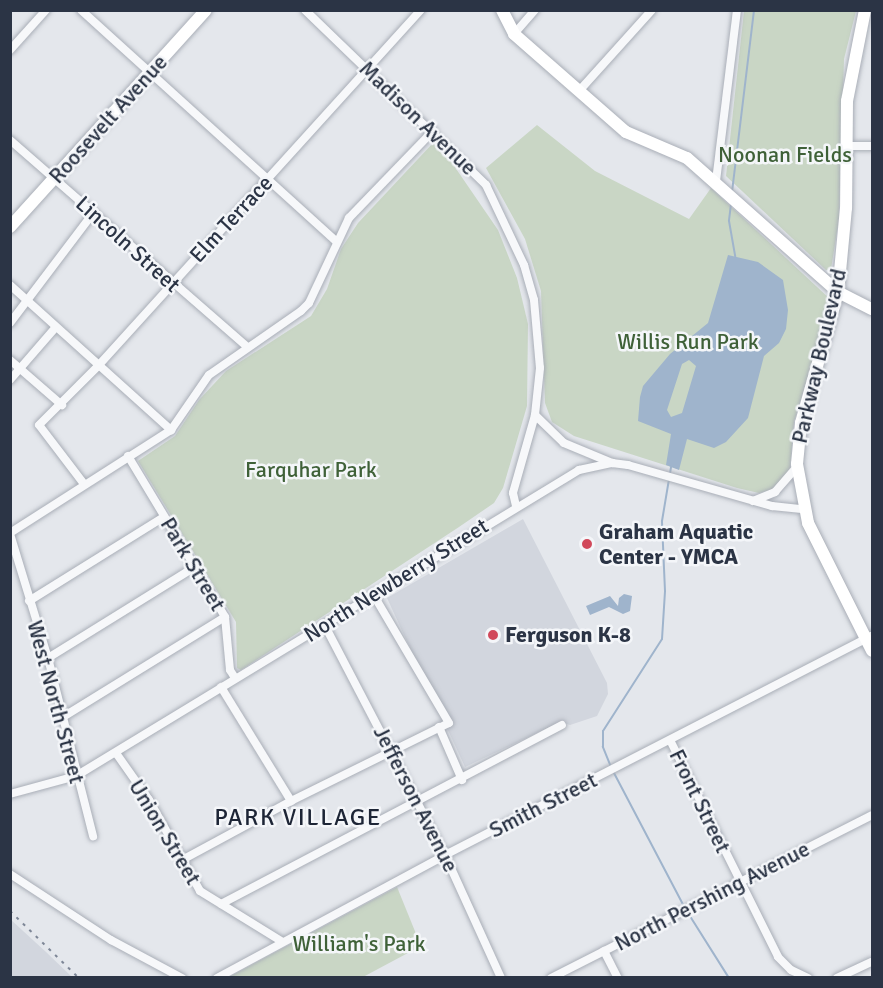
<!DOCTYPE html>
<style>
body{margin:0}
#map{position:relative;width:883px;height:988px;overflow:hidden;background:#e4e7ec;font-family:Signika,sans-serif}
div>[style]{position:absolute}
.built>*{inset:0;background:#d2d6de}
.green>*{inset:0;background:#c9d6c5}
.water>*{inset:0;background:#9fb4cc}
.stream>*{height:2px;margin:-1px;padding:0 1px;transform-origin:1px;border-radius:1px;background:#9fb4cc}
.roads{filter:drop-shadow(0 0 2px #a9aeb7) drop-shadow(0 0 2px #a9aeb7)}
.street>*{height:8px;margin:-4px;padding:0 4px;transform-origin:4px;border-radius:4px;background:#f7f8fa}
.secondary>*{height:12px;margin:-6px;padding:0 6px;transform-origin:6px;border-radius:6px;background:#fff}
.rail>*{height:2px;margin-top:-1px;transform-origin:0;background:repeating-linear-gradient(90deg,#7d8696 0 3px,transparent 0 9px)}
.dots>*{width:16px;height:16px;translate:-50% -50%;box-sizing:border-box;border:3px solid #f4f6f9;border-radius:50%}
span{translate:-50% -50%;white-space:nowrap;text-align:center;line-height:1.15;-webkit-text-stroke:5px #f4f6f9;paint-order:stroke}
.street-label{font-size:22px;color:#2b3445}
.park-label{font-size:22px;color:#3f6138}
.poi-label{font-size:22px;color:#2b3445;font-weight:700}
.left{translate:0 -50%;text-align:left}
.neighbourhood-label{font-size:24px;color:#1d2536;letter-spacing:1.5px}
.frame{position:absolute;inset:0;border:12px solid #2b3445;pointer-events:none}
</style>
<div id="map">
<div class="built">
<div style="clip-path:polygon(523px 519px,607px 683px,608px 694px,597px 716px,570px 725px,560px 722px,465px 767px,387px 598px)"></div>
<div style="clip-path:polygon(10px 919px,46px 952px,72px 977px,11px 977px)"></div>
</div>
<div class="green">
<div style="clip-path:polygon(744px 11px,856px 11px,844px 59px,839px 219px,831px 269px,826px 270px,726px 176px)"></div>
<div style="clip-path:polygon(537px 125px,595px 171px,689px 219px,711px 188px,831px 300px,794px 422px,790px 468px,778px 488px,759px 493px,737px 488px,574px 436px,552px 422px,545px 403px,541px 291px,525px 239px,486px 168px)"></div>
<div style="clip-path:polygon(433px 143px,448px 157px,498px 230px,517px 278px,528px 324px,527px 406px,503px 488px,494px 503px,459px 527px,241px 670px,237px 668px,236px 622px,138px 461px,175px 436px,199px 400px,226px 371px,311px 316px,327px 289px,341px 249px,358px 223px)"></div>
<div style="clip-path:polygon(397px 887px,421px 946px,363px 977px,229px 977px)"></div>
</div>
<div class="water">
<div style="clip-path:polygon(evenodd,728px 255px,758px 262px,783px 280px,788px 310px,786px 329px,779px 343px,764px 356px,748px 418px,726px 442px,714px 448px,687px 439px,679px 470px,666px 465px,671px 434px,638px 421px,640px 397px,643px 386px,670px 354px,708px 323px,728px 255px,689px 360px,696px 366px,682px 413px,671px 417px,667px 410px,682px 364px,689px 360px)"></div>
<div style="clip-path:polygon(624px 594px,632px 596px,630px 611px,623px 614px,609px 607px,590px 615px,586px 606px,610px 596px,618px 606px,619px 598px)"></div>
</div>
<div class="stream">
<div style="left:732px;top:192px;width:183px;rotate:-83.1deg"></div>
<div style="left:731px;top:204px;width:17px;rotate:97deg"></div>
<div style="left:729px;top:221px;width:36px;rotate:80deg"></div>
<div style="left:611px;top:767px;width:22px;rotate:-112deg"></div>
<div style="left:603px;top:747px;width:16px;rotate:-90deg"></div>
<div style="left:603px;top:731px;width:109px;rotate:-57.3deg"></div>
<div style="left:662px;top:639px;width:48px;rotate:-86.4deg"></div>
<div style="left:665px;top:591px;width:70px;rotate:-92.5deg"></div>
<div style="left:662px;top:521px;width:55px;rotate:-80.5deg"></div>
<div style="left:614px;top:773px;width:153px;rotate:62.3deg"></div>
<div style="left:688px;top:913px;width:77px;rotate:57.8deg"></div>
</div>
<div class="roads">
<div class="street">
<div style="left:81px;top:10px;width:344px;rotate:42.2deg"></div>
<div style="left:305px;top:10px;width:252px;rotate:44deg"></div>
<div style="left:486px;top:185px;width:89px;rotate:64.6deg"></div>
<div style="left:524px;top:265px;width:36px;rotate:74deg"></div>
<div style="left:534px;top:300px;width:68px;rotate:85deg"></div>
<div style="left:540px;top:368px;width:47px;rotate:96.1deg"></div>
<div style="left:535px;top:415px;width:81px;rotate:105.8deg"></div>
<div style="left:513px;top:493px;width:13px;rotate:77deg"></div>
<div style="left:514px;top:34px;width:32px;rotate:-49deg"></div>
<div style="left:10px;top:50px;width:54px;rotate:-48deg"></div>
<div style="left:579px;top:91px;width:109px;rotate:-48deg"></div>
<div style="left:10px;top:140px;width:315px;rotate:41.1deg"></div>
<div style="left:846px;top:146px;width:26px"></div>
<div style="left:716px;top:181px;width:172px;rotate:-83deg"></div>
<div style="left:10px;top:285px;width:217px;rotate:42deg"></div>
<div style="left:10px;top:323px;width:139px;rotate:-52.9deg"></div>
<div style="left:10px;top:360px;width:69px;rotate:40.9deg"></div>
<div style="left:10px;top:380px;width:69px;rotate:-49.1deg"></div>
<div style="left:535px;top:415px;width:40px;rotate:44deg"></div>
<div style="left:564px;top:443px;width:52px;rotate:22.6deg"></div>
<div style="left:128px;top:456px;width:188px;rotate:58.9deg"></div>
<div style="left:225px;top:617px;width:53px;rotate:84.6deg"></div>
<div style="left:230px;top:670px;width:9px;rotate:58deg"></div>
<div style="left:84px;top:484px;width:74px;rotate:-127.3deg"></div>
<div style="left:39px;top:425px;width:83px;rotate:-45deg"></div>
<div style="left:98px;top:366px;width:481px;rotate:-47.8deg"></div>
<div style="left:753px;top:501px;width:24px;rotate:-22deg"></div>
<div style="left:775px;top:492px;width:33px;rotate:-49deg"></div>
<div style="left:10px;top:533px;width:191px;rotate:-32.6deg"></div>
<div style="left:171px;top:430px;width:67px;rotate:-55.4deg"></div>
<div style="left:209px;top:375px;width:112px;rotate:-34.8deg"></div>
<div style="left:301px;top:311px;width:11px;rotate:-45deg"></div>
<div style="left:309px;top:303px;width:94px;rotate:-64.8deg"></div>
<div style="left:349px;top:218px;width:121px;rotate:-46deg"></div>
<div style="left:10px;top:534px;width:130px;rotate:73deg"></div>
<div style="left:48px;top:658px;width:184px;rotate:75.8deg"></div>
<div style="left:29px;top:601px;width:159px;rotate:-31.9deg"></div>
<div style="left:324px;top:624px;width:261px;rotate:62.4deg"></div>
<div style="left:445px;top:855px;width:135px;rotate:65.5deg"></div>
<div style="left:48px;top:658px;width:173px;rotate:-31.8deg"></div>
<div style="left:221px;top:687px;width:134px;rotate:58.4deg"></div>
<div style="left:63px;top:717px;width:190px;rotate:-31.7deg"></div>
<div style="left:439px;top:727px;width:58px;rotate:66.5deg"></div>
<div style="left:670px;top:740px;width:242px;rotate:63.5deg"></div>
<div style="left:778px;top:957px;width:18px;rotate:45deg"></div>
<div style="left:791px;top:970px;width:19px;rotate:25deg"></div>
<div style="left:116px;top:753px;width:57px;rotate:54.9deg"></div>
<div style="left:149px;top:800px;width:104px;rotate:60.7deg"></div>
<div style="left:200px;top:891px;width:95px;rotate:31.7deg"></div>
<div style="left:10px;top:794px;width:68px;rotate:-15.3deg"></div>
<div style="left:76px;top:776px;width:589px;rotate:-31.31deg"></div>
<div style="left:579px;top:470px;width:34px;rotate:-12deg"></div>
<div style="left:612px;top:463px;width:16px;rotate:7deg"></div>
<div style="left:628px;top:465px;width:150px;rotate:15.9deg"></div>
<div style="left:772px;top:506px;width:30px;rotate:6deg"></div>
<div style="left:182px;top:860px;width:124px;rotate:-28.4deg"></div>
<div style="left:291px;top:801px;width:176px;rotate:-26.3deg"></div>
<div style="left:449px;top:723px;width:150px;rotate:-120.5deg"></div>
<div style="left:10px;top:874px;width:121px;rotate:33.2deg"></div>
<div style="left:111px;top:940px;width:81px;rotate:28.2deg"></div>
<div style="left:221px;top:904px;width:385px;rotate:-27.7deg"></div>
<div style="left:604px;top:951px;width:30px;rotate:63deg"></div>
<div style="left:217px;top:978px;width:259px;rotate:-28.3deg"></div>
<div style="left:445px;top:855px;width:480px;rotate:-27.2deg"></div>
<div style="left:551px;top:978px;width:360px;rotate:-26.9deg"></div>
<div style="left:837px;top:978px;width:38px;rotate:-25deg"></div>
</div>
<div class="secondary">
<div style="left:502px;top:10px;width:27px;rotate:63deg"></div>
<div style="left:514px;top:34px;width:149px;rotate:41.2deg"></div>
<div style="left:626px;top:132px;width:66px;rotate:23.1deg"></div>
<div style="left:687px;top:158px;width:202px;rotate:41.6deg"></div>
<div style="left:838px;top:292px;width:38px;rotate:27deg"></div>
<div style="left:865px;top:10px;width:93px;rotate:101.2deg"></div>
<div style="left:847px;top:101px;width:107px;rotate:90.5deg"></div>
<div style="left:846px;top:208px;width:84px;rotate:95.4deg"></div>
<div style="left:838px;top:292px;width:136px;rotate:105.8deg"></div>
<div style="left:801px;top:423px;width:41px;rotate:95.6deg"></div>
<div style="left:797px;top:464px;width:60px;rotate:79.4deg"></div>
<div style="left:808px;top:523px;width:143px;rotate:63.4deg"></div>
<div style="left:10px;top:227px;width:292px;rotate:-47.9deg"></div>
</div>
</div>
<div class="rail">
<div style="left:10px;top:911px;width:96px;rotate:44.2deg"></div>
</div>
<div class="dots">
<div style="left:587px;top:544px;background:#d1495b"></div>
<div style="left:493px;top:635px;background:#d1495b"></div>
</div>
<div class="street-label">
<span style="left:418px;top:118px;rotate:44deg">Madison Avenue</span>
<span style="left:108px;top:119px;rotate:-48deg">Roosevelt Avenue</span>
<span style="left:231px;top:219px;rotate:-47deg">Elm Terrace</span>
<span style="left:128px;top:244px;rotate:42deg">Lincoln Street</span>
<span style="left:819px;top:356px;rotate:-77deg">Parkway Boulevard</span>
<span style="left:193px;top:564px;rotate:59deg">Park Street</span>
<span style="left:396px;top:580px;rotate:-32deg">North Newberry Street</span>
<span style="left:56px;top:702px;rotate:75deg">West North Street</span>
<span style="left:416px;top:799px;rotate:63deg">Jefferson Avenue</span>
<span style="left:700px;top:801px;rotate:64deg">Front Street</span>
<span style="left:543px;top:805px;rotate:-27deg">Smith Street</span>
<span style="left:165px;top:832px;rotate:59deg">Union Street</span>
<span style="left:712px;top:896px;rotate:-27deg">North Pershing Avenue</span>
</div>
<div class="park-label">
<span style="left:785px;top:155px">Noonan Fields</span>
<span style="left:688px;top:342px">Willis Run Park</span>
<span style="left:311px;top:470px">Farquhar Park</span>
<span style="left:359px;top:944px">William's Park</span>
</div>
<div class="poi-label">
<span class="left" style="left:599px;top:544px">Graham Aquatic<br>Center - YMCA</span>
<span class="left" style="left:505px;top:635px">Ferguson K-8</span>
</div>
<div class="neighbourhood-label">
<span style="left:298px;top:818px">PARK VILLAGE</span>
</div>
<div class="frame"></div>
</div>
